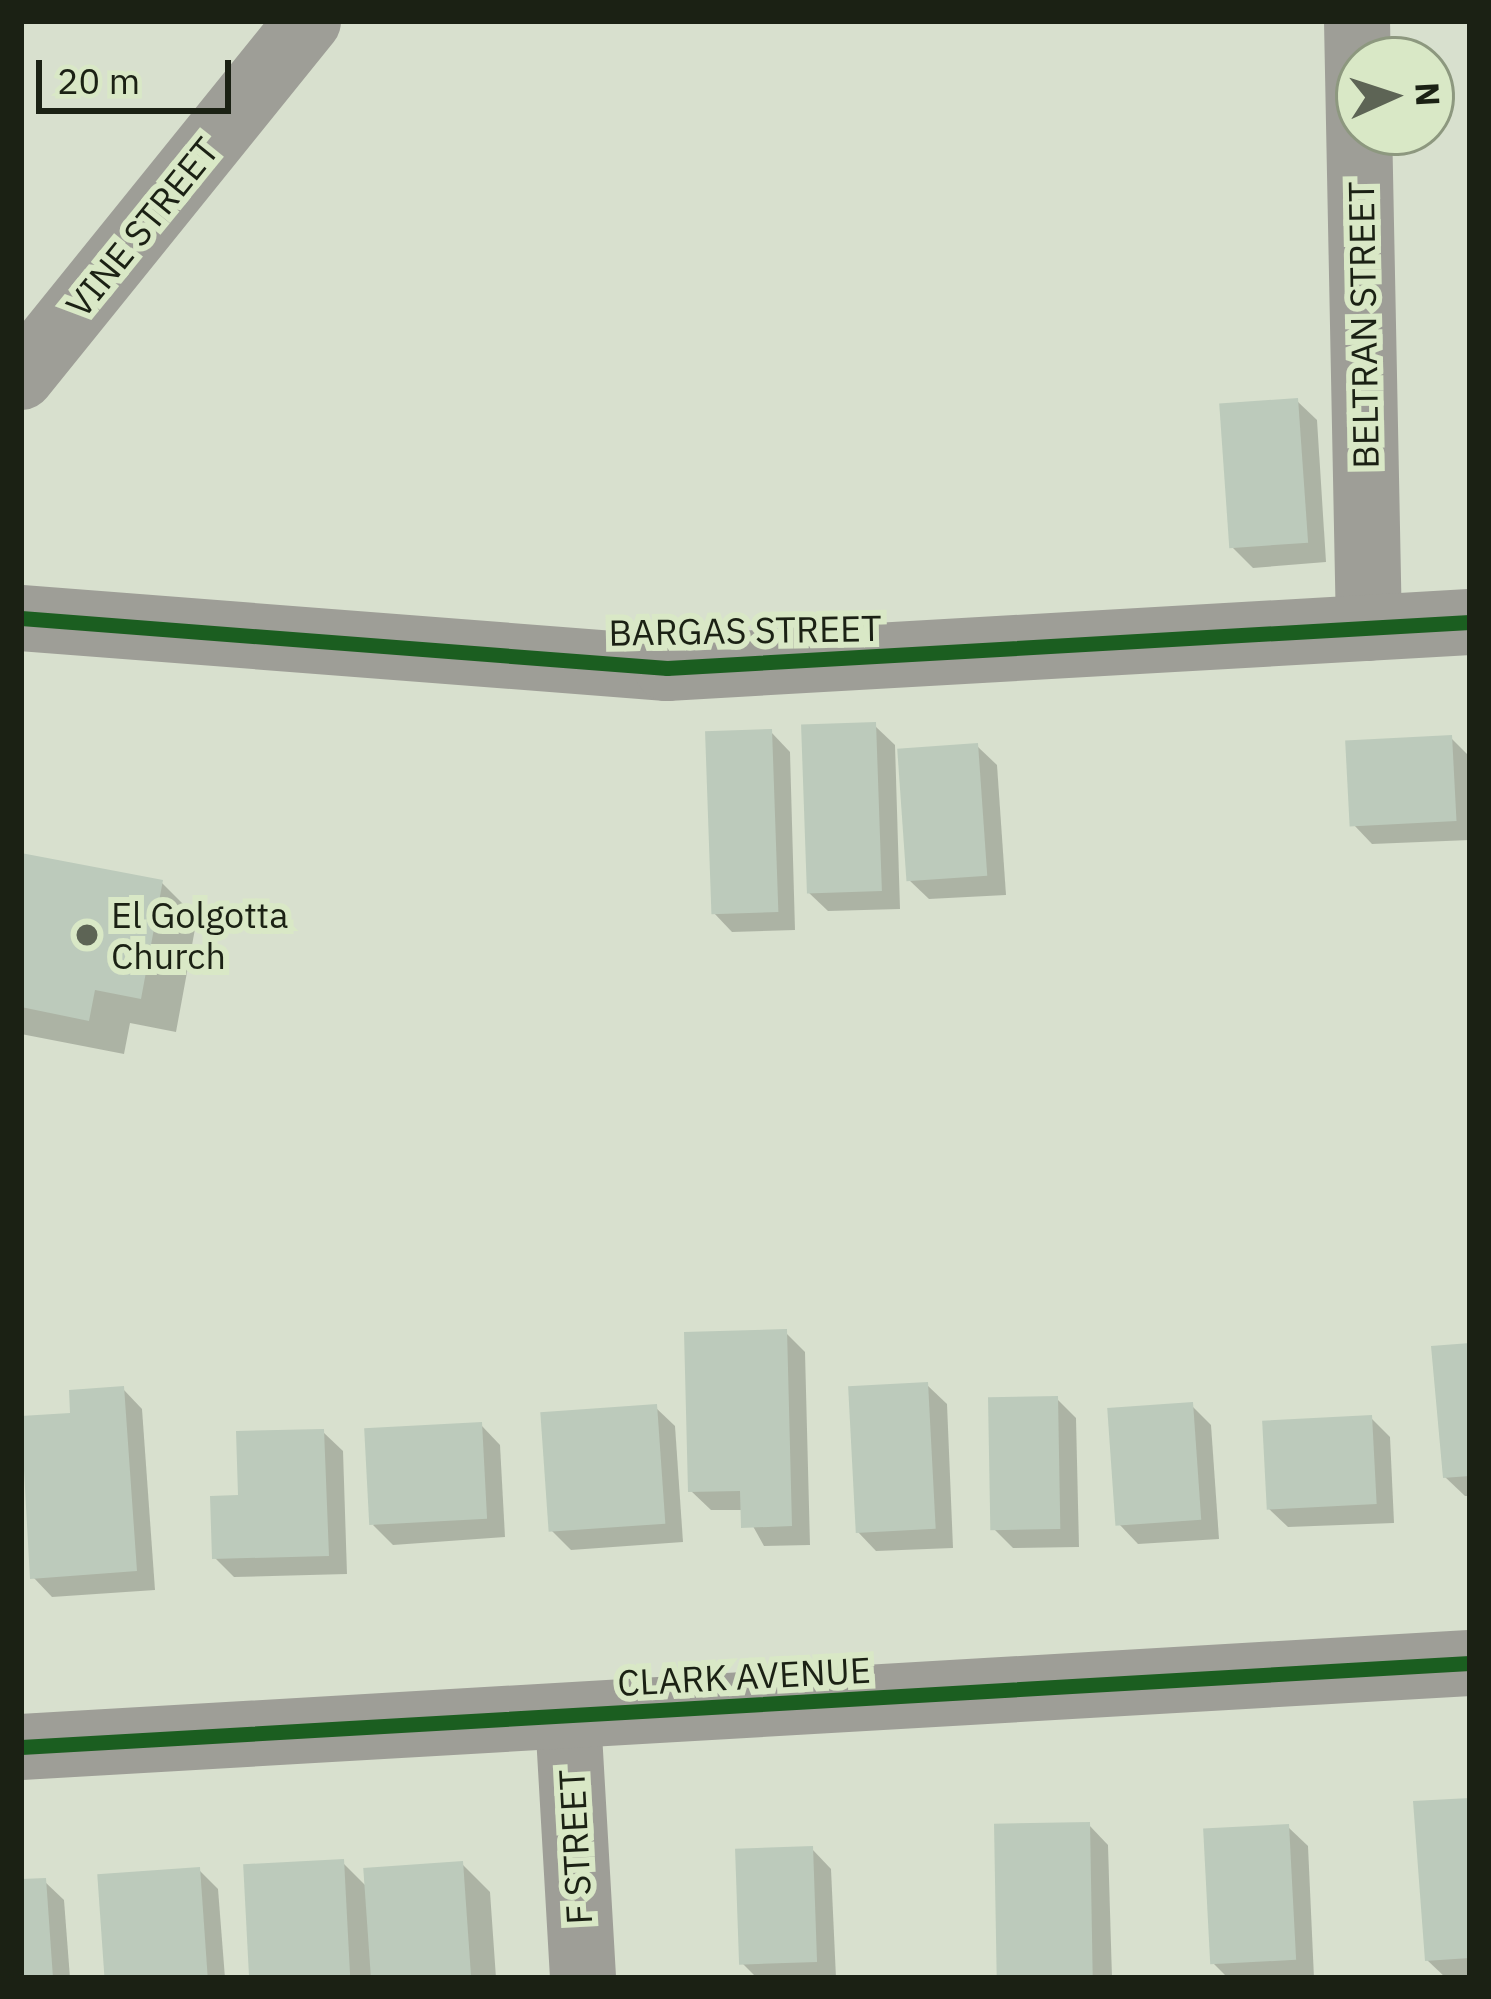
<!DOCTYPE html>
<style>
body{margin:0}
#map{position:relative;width:1491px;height:1999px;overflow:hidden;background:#d8e0ce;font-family:"IBM Plex Sans",sans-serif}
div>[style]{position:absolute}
.shadow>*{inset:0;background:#0003}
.building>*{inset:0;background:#bccabb;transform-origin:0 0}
.minor>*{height:66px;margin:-33px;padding:0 33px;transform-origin:33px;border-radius:33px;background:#9e9e97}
.tertiary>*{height:66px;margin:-33px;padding:0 33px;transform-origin:33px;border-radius:33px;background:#9e9e97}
.cycleway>*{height:15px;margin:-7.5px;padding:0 7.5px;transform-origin:7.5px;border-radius:7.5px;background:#1b5e20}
.dots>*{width:33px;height:33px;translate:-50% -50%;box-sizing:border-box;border:6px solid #d9e8c6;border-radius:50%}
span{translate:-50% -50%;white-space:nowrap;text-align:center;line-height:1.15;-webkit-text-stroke:12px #d9e8c6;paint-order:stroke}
.street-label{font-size:36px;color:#1b2114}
.poi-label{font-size:36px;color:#1b2114}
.left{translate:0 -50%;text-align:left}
.frame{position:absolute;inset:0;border:24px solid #1b2114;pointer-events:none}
.north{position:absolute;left:1335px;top:36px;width:120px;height:120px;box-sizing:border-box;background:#d9e8c6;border:3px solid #8d987f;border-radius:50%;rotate:87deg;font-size:33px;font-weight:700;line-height:48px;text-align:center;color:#1b2114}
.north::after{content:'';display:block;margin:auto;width:42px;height:54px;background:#5d6455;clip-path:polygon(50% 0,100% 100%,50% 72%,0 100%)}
.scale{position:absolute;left:36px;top:60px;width:195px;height:54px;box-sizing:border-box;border:6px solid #1b2114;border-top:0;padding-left:15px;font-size:36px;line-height:42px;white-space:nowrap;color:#1b2114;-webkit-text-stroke:9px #d9e8c6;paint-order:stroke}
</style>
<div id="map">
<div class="shadow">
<div style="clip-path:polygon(1297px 401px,1317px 420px,1326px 562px,1253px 568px,1233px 548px)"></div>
<div style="clip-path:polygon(875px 726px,895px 745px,900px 909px,828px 911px,808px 892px)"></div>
<div style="clip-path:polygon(771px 732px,790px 752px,795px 930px,732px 932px,713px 912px)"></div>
<div style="clip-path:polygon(1451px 738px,1470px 757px,1470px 840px,1372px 844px,1353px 824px)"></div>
<div style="clip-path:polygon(977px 746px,997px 765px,1006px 895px,929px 899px,909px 880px)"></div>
<div style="clip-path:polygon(21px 856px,162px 883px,197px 918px,176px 1032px,130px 1023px,124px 1054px,21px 1034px)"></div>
<div style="clip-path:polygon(786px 1333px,805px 1352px,810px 1545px,764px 1546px,744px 1510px,711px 1510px,691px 1491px)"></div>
<div style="clip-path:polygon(1470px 1346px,1470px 1496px,1465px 1496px,1445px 1477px)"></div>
<div style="clip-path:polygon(927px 1385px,947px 1404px,953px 1548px,876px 1551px,857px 1531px)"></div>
<div style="clip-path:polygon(123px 1389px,142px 1409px,155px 1590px,52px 1597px,33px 1577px,73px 1415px)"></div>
<div style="clip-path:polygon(1057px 1399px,1076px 1418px,1079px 1547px,1013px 1548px,993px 1528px)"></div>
<div style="clip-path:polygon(1191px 1405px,1211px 1425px,1219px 1539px,1138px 1544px,1119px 1524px)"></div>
<div style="clip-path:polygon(655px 1407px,675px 1426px,683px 1542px,571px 1550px,551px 1530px)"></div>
<div style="clip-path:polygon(1371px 1418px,1390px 1437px,1394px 1523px,1288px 1527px,1268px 1508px)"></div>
<div style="clip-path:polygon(481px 1425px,500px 1445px,505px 1537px,393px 1545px,373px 1525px)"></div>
<div style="clip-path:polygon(323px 1432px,343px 1451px,347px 1574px,234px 1577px,215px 1558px,241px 1498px)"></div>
<div style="clip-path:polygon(1470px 1801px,1470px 1978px,1446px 1978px,1427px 1960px)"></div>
<div style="clip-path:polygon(1089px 1825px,1108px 1845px,1112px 1978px,1000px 1978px)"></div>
<div style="clip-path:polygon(1288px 1827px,1308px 1846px,1314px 1978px,1228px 1978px,1212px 1962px)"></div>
<div style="clip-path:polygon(812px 1849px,831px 1869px,836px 1978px,757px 1978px,743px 1964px)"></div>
<div style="clip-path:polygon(342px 1862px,368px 1888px,462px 1864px,490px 1892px,496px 1978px,254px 1978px)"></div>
<div style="clip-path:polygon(199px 1870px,218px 1889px,225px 1978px,108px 1978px)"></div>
<div style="clip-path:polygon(44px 1881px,64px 1900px,70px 1978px,21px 1978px,21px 1882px)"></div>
</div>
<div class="building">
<div style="left:1298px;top:398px;width:145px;height:79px;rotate:86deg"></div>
<div style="left:876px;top:722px;width:169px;height:75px;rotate:88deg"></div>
<div style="left:772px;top:729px;width:183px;height:67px;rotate:88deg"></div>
<div style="left:1452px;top:735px;width:86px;height:107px;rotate:87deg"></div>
<div style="left:978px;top:743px;width:133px;height:81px;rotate:86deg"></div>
<div style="clip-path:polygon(21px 853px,163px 880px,141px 999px,95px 990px,89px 1021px,21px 1007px)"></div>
<div style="clip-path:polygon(787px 1329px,792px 1526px,741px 1528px,740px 1491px,688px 1492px,684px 1332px)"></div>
<div style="clip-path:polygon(1470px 1343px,1470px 1476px,1443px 1478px,1431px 1346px)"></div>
<div style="left:928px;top:1382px;width:147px;height:80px;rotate:87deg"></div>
<div style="clip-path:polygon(124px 1386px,137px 1571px,30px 1579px,21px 1416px,70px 1413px,69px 1390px)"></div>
<div style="left:1058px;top:1396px;width:133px;height:70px;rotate:89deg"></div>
<div style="left:1193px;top:1402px;width:118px;height:86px;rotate:86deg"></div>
<div style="left:657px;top:1404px;width:120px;height:117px;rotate:86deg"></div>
<div style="left:1372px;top:1415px;width:89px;height:110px;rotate:87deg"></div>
<div style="left:482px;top:1422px;width:97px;height:118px;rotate:87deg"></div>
<div style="clip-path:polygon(324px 1429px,329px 1556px,212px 1559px,210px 1496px,238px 1495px,236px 1431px)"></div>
<div style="clip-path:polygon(1470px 1798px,1470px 1958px,1425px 1961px,1413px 1801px)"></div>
<div style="left:1090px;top:1822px;width:156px;height:96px;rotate:89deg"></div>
<div style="left:1289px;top:1824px;width:136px;height:86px;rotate:87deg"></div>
<div style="left:813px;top:1846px;width:116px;height:78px;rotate:88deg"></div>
<div style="left:344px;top:1859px;width:119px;height:101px;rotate:87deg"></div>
<div style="left:463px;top:1861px;width:117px;height:100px;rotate:86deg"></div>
<div style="left:200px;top:1867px;width:111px;height:103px;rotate:86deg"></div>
<div style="clip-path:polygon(46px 1878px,53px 1978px,21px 1978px,21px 1879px)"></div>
</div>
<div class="minor">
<div style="left:1357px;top:21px;width:607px;rotate:88.87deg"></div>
<div style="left:21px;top:377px;width:457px;rotate:-51.1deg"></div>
<div style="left:21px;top:618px;width:648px;rotate:4.43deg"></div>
<div style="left:667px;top:668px;width:804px;rotate:-3.28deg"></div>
<div style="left:568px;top:1717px;width:261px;rotate:86.7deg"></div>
</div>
<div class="tertiary">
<div style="left:21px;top:1747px;width:1451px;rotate:-3.32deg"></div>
</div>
<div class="cycleway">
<div style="left:21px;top:618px;width:648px;rotate:4.43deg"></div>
<div style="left:667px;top:668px;width:804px;rotate:-3.28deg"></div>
<div style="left:21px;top:1747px;width:1451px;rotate:-3.32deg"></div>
</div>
<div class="dots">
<div style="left:87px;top:935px;background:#5d6455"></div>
</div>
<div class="street-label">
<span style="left:142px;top:227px;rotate:-51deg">VINE STREET</span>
<span style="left:1363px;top:325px;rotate:-91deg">BELTRAN STREET</span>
<span style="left:745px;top:630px;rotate:-1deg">BARGAS STREET</span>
<span style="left:744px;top:1676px;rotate:-3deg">CLARK AVENUE</span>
<span style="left:575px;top:1847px;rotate:-93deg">F STREET</span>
</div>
<div class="poi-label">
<span class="left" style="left:111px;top:935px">El Golgotta<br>Church</span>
</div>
<div class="frame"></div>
<div class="north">N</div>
<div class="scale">20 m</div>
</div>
